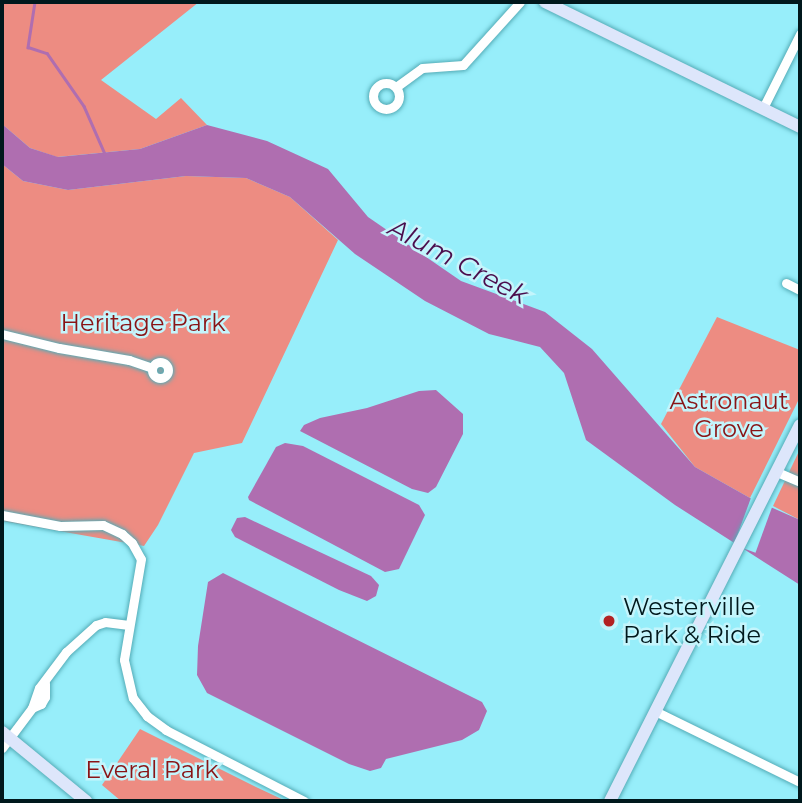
<!DOCTYPE html>
<style>
body{margin:0}
#map{position:relative;width:802px;height:803px;overflow:hidden;background:#97eefa;font-family:Montserrat,sans-serif}
div>[style]{position:absolute}
.green>*{inset:0;background:#ed8c82}
.water>*{inset:0;background:#af6eb0}
.pier>*{inset:0;background:#97eefa;transform-origin:0 0}
.stream>*{height:2.5px;margin:-1.25px;padding:0 1.25px;transform-origin:1.25px;border-radius:1.25px;background:#af6eb0}
.roads{filter:drop-shadow(0 0 2px #54acb7) drop-shadow(0 0 2px #54acb7)}
.street>*{height:9px;margin:-4.5px;padding:0 4.5px;transform-origin:4.5px;border-radius:4.5px;background:#fff}
.street>.ring{margin:-4.5px;padding:0;box-sizing:content-box;background:none;border:9px solid #fff;border-radius:50%}
.secondary>*{height:12px;margin:-6px;padding:0 6px;transform-origin:6px;border-radius:6px;background:#dde6fb}
.dots>*{width:19px;height:19px;translate:-50% -50%;box-sizing:border-box;border:4px solid #c4f5fc;border-radius:50%}
span{translate:-50% -50%;white-space:nowrap;text-align:center;line-height:1.15;-webkit-text-stroke:5px #c4f5fc;paint-order:stroke}
.park-label{font-size:24px;color:#891416}
.poi-label{font-size:24px;color:#00181c}
.left{translate:0 -50%;text-align:left}
.water-label{font-size:26px;color:#4b0e4d;font-style:italic}
.frame{position:absolute;inset:0;border:4px solid #00181c;pointer-events:none}
</style>
<div id="map">
<div class="green">
<div style="clip-path:polygon(2px 2px,199px 2px,101px 80px,156px 119px,181px 98px,207px 125px,140px 149px,57px 157px,30px 148px,2px 124px)"></div>
<div style="clip-path:polygon(2px 164px,23px 181px,68px 190px,186px 176px,246px 178px,290px 197px,338px 240px,242px 443px,194px 453px,158px 525px,144px 546px,2px 521px)"></div>
<div style="clip-path:polygon(717px 317px,800px 350px,800px 397px,750px 498px,695px 467px,661px 424px)"></div>
<div style="clip-path:polygon(800px 449px,800px 520px,773px 506px)"></div>
<div style="clip-path:polygon(140px 729px,256px 787px,286px 801px,121px 801px,102px 785px)"></div>
</div>
<div class="water">
<div style="clip-path:polygon(2px 124px,30px 148px,58px 157px,140px 149px,207px 125px,267px 141px,328px 169px,368px 217px,461px 281px,545px 312px,592px 349px,695px 467px,750px 498px,800px 520px,800px 585px,675px 505px,586px 440px,564px 373px,540px 347px,489px 334px,425px 301px,355px 254px,290px 197px,246px 178px,186px 176px,68px 190px,23px 181px,2px 164px)"></div>
<div style="clip-path:polygon(436px 390px,463px 414px,463px 434px,436px 487px,428px 493px,412px 489px,300px 431px,304px 425px,320px 418px,367px 408px,419px 391px)"></div>
<div style="clip-path:polygon(285px 443px,303px 446px,419px 505px,425px 515px,399px 569px,385px 572px,249px 500px,248px 497px,276px 447px)"></div>
<div style="clip-path:polygon(245px 517px,371px 576px,379px 585px,376px 596px,367px 601px,339px 590px,235px 537px,231px 530px,237px 518px)"></div>
<div style="clip-path:polygon(223px 573px,482px 702px,487px 711px,479px 730px,462px 740px,386px 759px,381px 768px,370px 771px,349px 764px,207px 693px,197px 675px,198px 646px,208px 582px)"></div>
</div>
<div class="pier">
<div style="left:752px;top:495px;width:23px;height:53px;rotate:20deg"></div>
</div>
<div class="stream">
<div style="left:35px;top:2px;width:46px;rotate:98.8deg"></div>
<div style="left:28px;top:47px;width:20px;rotate:18deg"></div>
<div style="left:47px;top:53px;width:65px;rotate:55.1deg"></div>
<div style="left:84px;top:106px;width:52px;rotate:66.4deg"></div>
</div>
<div class="roads">
<div class="street">
<div class="ring" style="left:373px;top:83px;width:17px;height:17px"></div>
<div style="left:396px;top:87px;width:32px;rotate:-36deg"></div>
<div style="left:422px;top:68px;width:41px;rotate:-4.2deg"></div>
<div style="left:463px;top:65px;width:85px;rotate:-47.9deg"></div>
<div style="left:763px;top:108px;width:83px;rotate:-63.4deg"></div>
<div style="left:786px;top:283px;width:16px;rotate:27deg"></div>
<div style="left:2px;top:334px;width:59px;rotate:13.8deg"></div>
<div style="left:59px;top:348px;width:71px;rotate:9.7deg"></div>
<div style="left:129px;top:360px;width:24px;rotate:19deg"></div>
<div class="ring" style="left:152px;top:362px;width:7px;height:7px"></div>
<div style="left:777px;top:472px;width:25px;rotate:23deg"></div>
<div style="left:2px;top:515px;width:59px;rotate:10.7deg"></div>
<div style="left:60px;top:526px;width:43px;rotate:-1.3deg"></div>
<div style="left:103px;top:525px;width:21px;rotate:25deg"></div>
<div style="left:122px;top:534px;width:13px;rotate:42deg"></div>
<div style="left:132px;top:543px;width:18px;rotate:61deg"></div>
<div style="left:141px;top:559px;width:102px;rotate:99.6deg"></div>
<div style="left:124px;top:660px;width:39px;rotate:77deg"></div>
<div style="left:133px;top:698px;width:23px;rotate:52deg"></div>
<div style="left:147px;top:716px;width:24px;rotate:36deg"></div>
<div style="left:166px;top:730px;width:155px;rotate:27.2deg"></div>
<div style="left:32px;top:708px;width:10px;rotate:-24deg"></div>
<div style="left:41px;top:704px;width:8px;rotate:-60deg"></div>
<div style="left:45px;top:697px;width:14px;rotate:-90deg"></div>
<div style="left:657px;top:712px;width:159px;rotate:26.1deg"></div>
<div style="left:2px;top:748px;width:50px;rotate:-53.1deg"></div>
<div style="left:32px;top:708px;width:21px;rotate:-71deg"></div>
<div style="left:39px;top:688px;width:45px;rotate:-53.1deg"></div>
<div style="left:66px;top:652px;width:40px;rotate:-42deg"></div>
<div style="left:96px;top:625px;width:9px;rotate:-18deg"></div>
<div style="left:105px;top:622px;width:24px;rotate:7deg"></div>
</div>
<div class="secondary">
<div style="left:545px;top:2px;width:284px;rotate:26.1deg"></div>
<div style="left:2px;top:732px;width:109px;rotate:39.4deg"></div>
<div style="left:610px;top:801px;width:421px;rotate:-63.2deg"></div>
</div>
</div>
<div class="dots">
<div style="left:609px;top:621px;background:#b22223"></div>
</div>
<div class="park-label">
<span style="left:143px;top:323px">Heritage Park</span>
<span style="left:729px;top:415px">Astronaut<br>Grove</span>
<span style="left:152px;top:770px">Everal Park</span>
</div>
<div class="poi-label">
<span class="left" style="left:623px;top:621px">Westerville<br>Park &amp; Ride</span>
</div>
<div class="water-label">
<span style="left:458px;top:262px;rotate:28deg">Alum Creek</span>
</div>
<div class="frame"></div>
</div>
